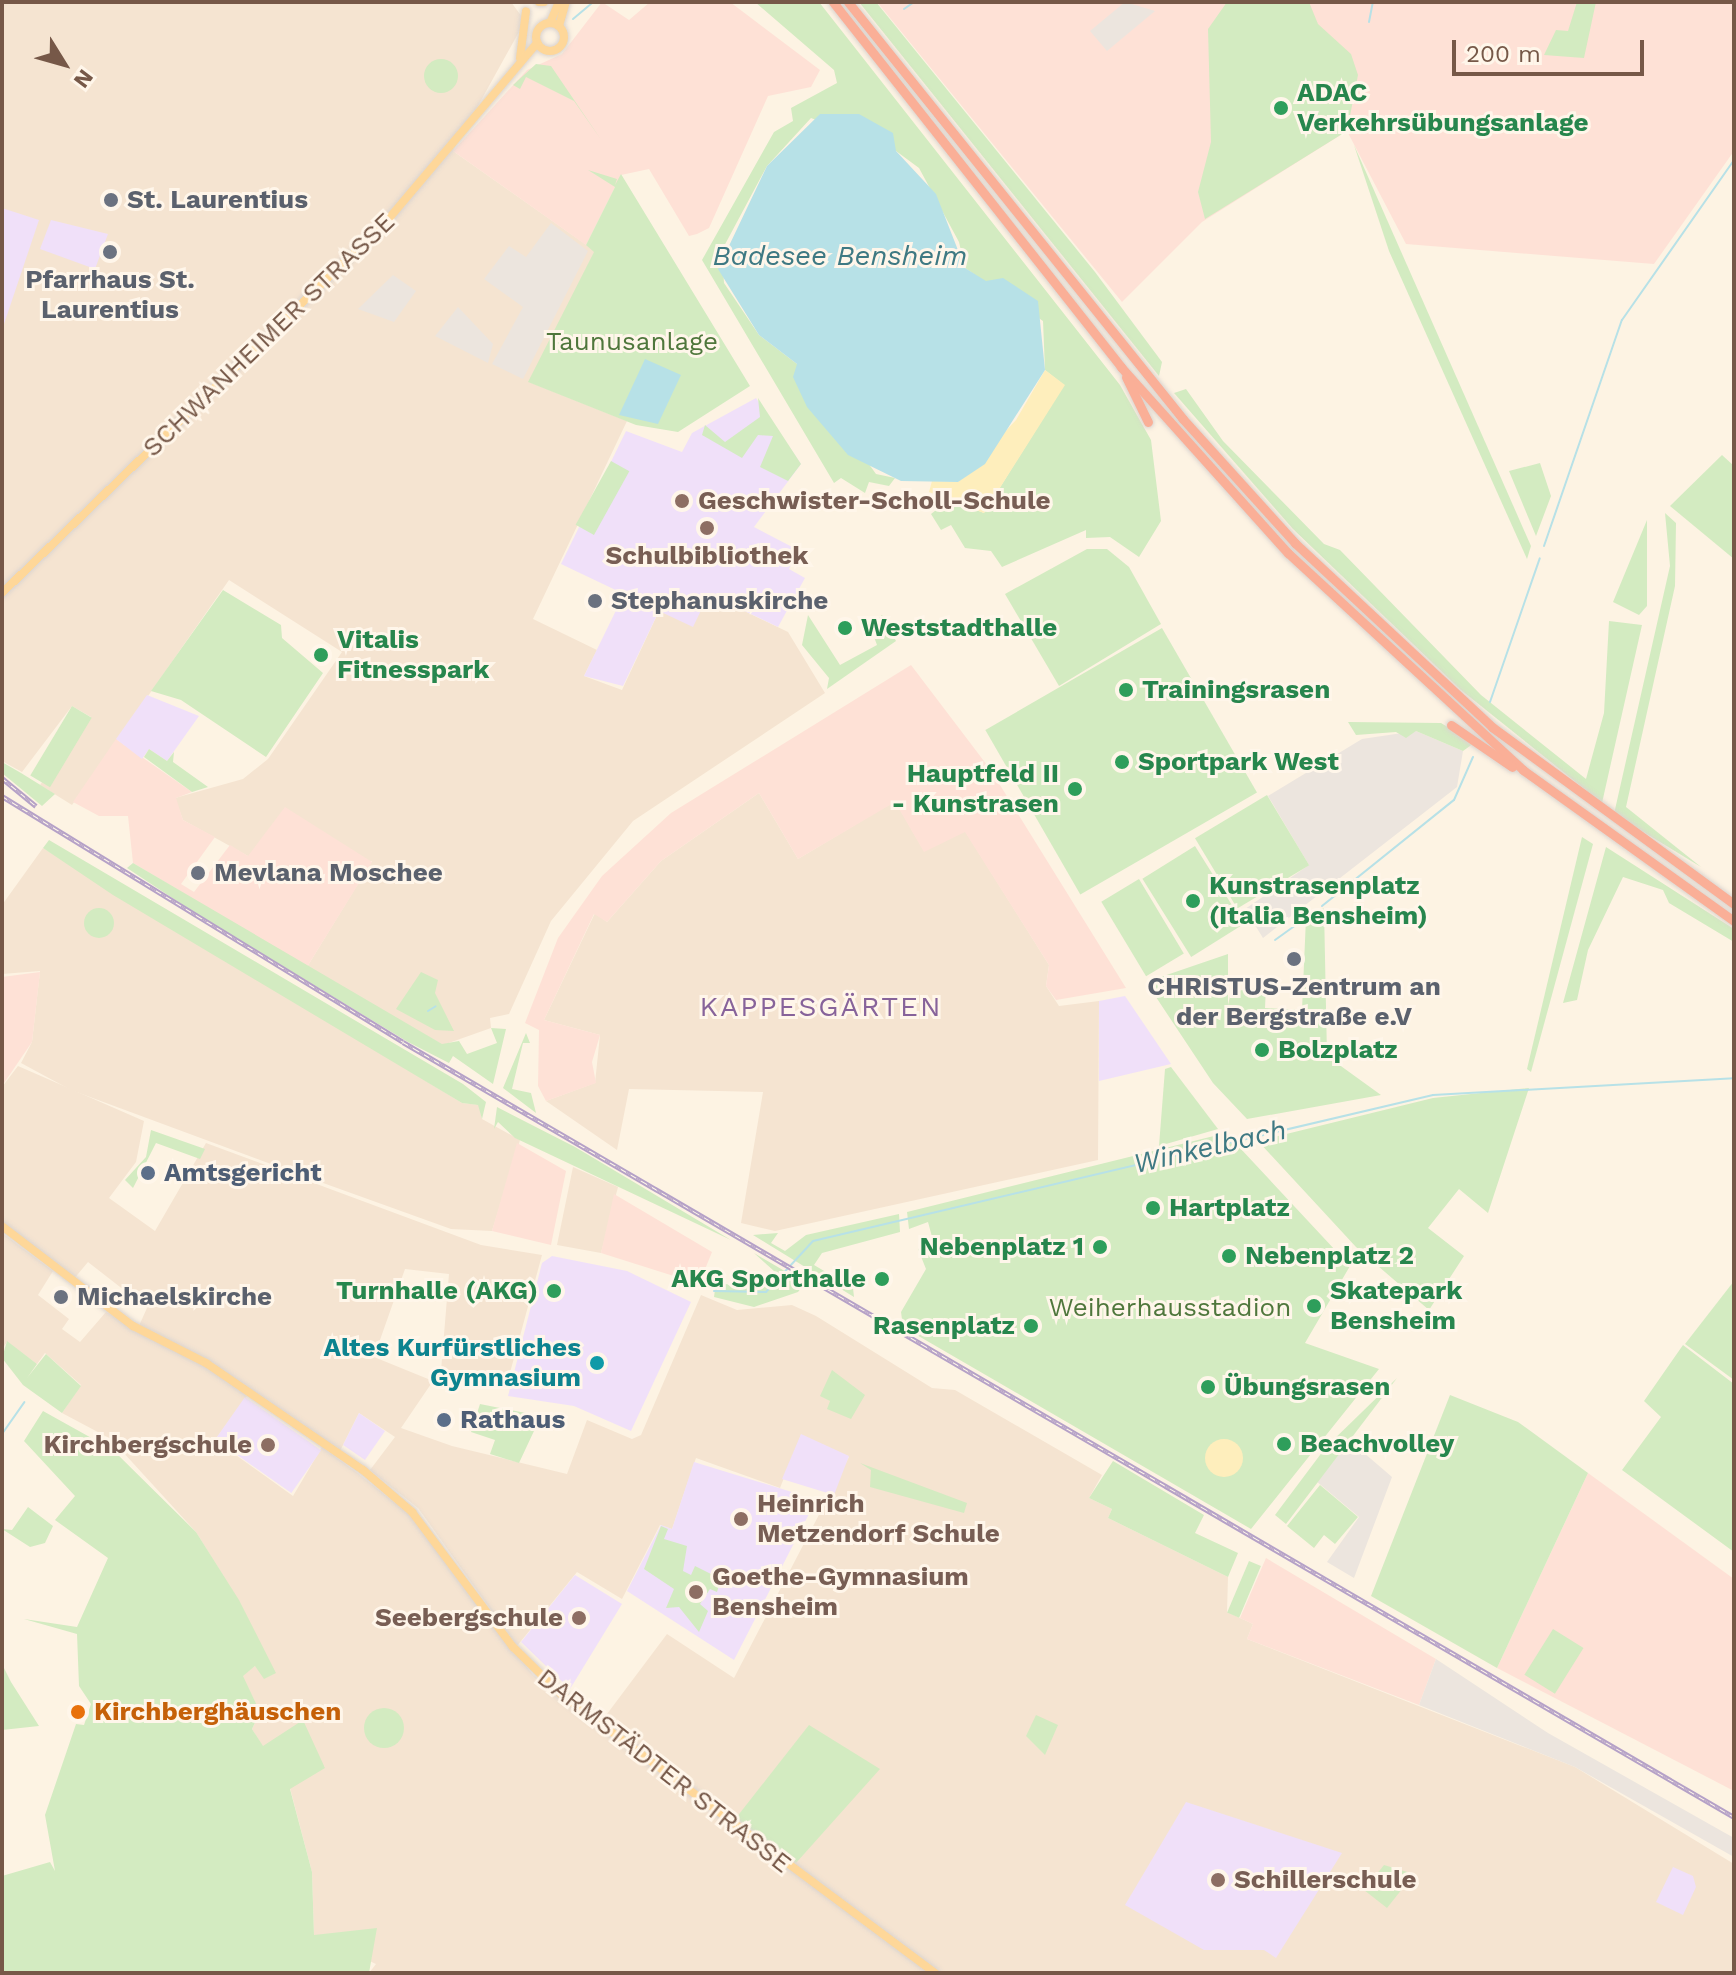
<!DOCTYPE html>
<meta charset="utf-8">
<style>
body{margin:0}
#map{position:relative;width:1736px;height:1975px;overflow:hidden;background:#fdf3e3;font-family:"Work Sans",sans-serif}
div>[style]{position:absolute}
.residential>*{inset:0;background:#f5e4d1}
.commercial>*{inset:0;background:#fee1d6}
.industrial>*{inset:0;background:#ece5de}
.education>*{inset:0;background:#f0e0f9;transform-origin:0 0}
.green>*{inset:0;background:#d3ebc1;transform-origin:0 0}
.round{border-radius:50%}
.sand>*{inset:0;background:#feeebc}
.water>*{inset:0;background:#b7e1e7}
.stream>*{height:2px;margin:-1px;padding:0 1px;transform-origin:1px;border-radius:1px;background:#b7e1e7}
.roads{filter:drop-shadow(0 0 2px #dbd4cf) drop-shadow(0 0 2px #dbd4cf)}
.major>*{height:8px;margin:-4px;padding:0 4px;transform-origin:4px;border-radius:4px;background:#fed799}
.major>.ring{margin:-4px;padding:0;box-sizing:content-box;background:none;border:8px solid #fed799;border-radius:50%}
.highway>*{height:9px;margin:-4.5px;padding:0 4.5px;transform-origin:4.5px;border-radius:4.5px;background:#faaf97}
.rail>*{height:5px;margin-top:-2.5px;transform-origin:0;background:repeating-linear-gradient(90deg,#fff6ea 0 6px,#b5a1c7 0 12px);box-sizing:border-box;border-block:2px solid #b5a1c7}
.dots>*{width:22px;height:22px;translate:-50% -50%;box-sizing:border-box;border:4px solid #fff6ea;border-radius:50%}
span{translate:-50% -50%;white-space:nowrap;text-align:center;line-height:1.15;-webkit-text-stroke:6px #fff6ea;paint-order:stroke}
.leisure-label{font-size:26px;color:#27864d;font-weight:700}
.left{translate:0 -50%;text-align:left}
.right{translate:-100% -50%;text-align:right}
.worship-label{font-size:26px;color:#5b616d;font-weight:700}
.street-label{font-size:26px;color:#765848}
.park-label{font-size:26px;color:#4f773c}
.education-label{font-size:26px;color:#785e54;font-weight:700}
.service-label{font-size:26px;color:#4e5e75;font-weight:700}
.culture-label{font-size:26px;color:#0d838f;font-weight:700}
.food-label{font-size:26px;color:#c56008;font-weight:700}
.water-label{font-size:28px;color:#3e7983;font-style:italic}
.neighbourhood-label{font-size:28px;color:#87639a;letter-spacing:2px}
.frame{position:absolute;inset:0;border:4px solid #765848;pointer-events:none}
.north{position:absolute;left:24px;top:24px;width:80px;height:80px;-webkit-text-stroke:6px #fff6ea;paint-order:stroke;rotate:127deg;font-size:22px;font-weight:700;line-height:32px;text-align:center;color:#765848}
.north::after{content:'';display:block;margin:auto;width:28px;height:36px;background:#765848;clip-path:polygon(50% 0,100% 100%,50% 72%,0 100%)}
.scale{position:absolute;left:1452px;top:40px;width:192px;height:36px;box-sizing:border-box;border:4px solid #765848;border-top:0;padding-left:10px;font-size:24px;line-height:28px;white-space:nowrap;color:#765848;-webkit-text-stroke:6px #fff6ea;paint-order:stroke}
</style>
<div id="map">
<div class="residential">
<div style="clip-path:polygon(2px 2px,511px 2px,525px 21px,453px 151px,595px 251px,529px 382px,627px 421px,533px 619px,597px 650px,584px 676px,622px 690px,659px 611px,709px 594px,788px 632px,825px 693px,633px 821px,551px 921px,509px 1014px,490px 1018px,491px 1028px,443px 1045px,307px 967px,372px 861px,248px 856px,183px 820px,175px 798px,243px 779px,268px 759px,342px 652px,229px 580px,72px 805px,40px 785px,91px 717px,72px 706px,22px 772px,2px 761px)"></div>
<div style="clip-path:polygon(759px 793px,798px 859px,895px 801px,924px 851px,965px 831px,1049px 965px,1046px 986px,1059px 1006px,1099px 1001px,1098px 1160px,775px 1231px,741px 1223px,763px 1092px,629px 1089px,617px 1150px,546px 1101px,595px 1083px,600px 1035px,544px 1020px,595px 913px,607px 922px,661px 861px)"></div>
<div style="clip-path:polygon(43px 848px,462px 1103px,479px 1105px,482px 1119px,520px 1140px,492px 1231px,451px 1229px,287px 1170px,71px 1090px,21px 1063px,32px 1042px,40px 971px,2px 974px,2px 905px)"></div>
<div style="clip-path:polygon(evenodd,18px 1066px,144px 1121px,136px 1162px,109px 1198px,155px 1231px,206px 1143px,481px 1245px,542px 1255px,508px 1380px,441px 1371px,449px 1274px,405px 1269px,374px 1357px,433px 1381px,401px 1428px,452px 1446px,567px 1474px,587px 1420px,632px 1439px,641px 1435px,701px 1295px,737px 1310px,792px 1305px,816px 1316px,932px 1388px,955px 1390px,1102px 1475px,1089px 1498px,1112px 1509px,1108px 1518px,1228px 1577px,1227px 1612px,1253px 1624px,1247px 1639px,1575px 1767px,1734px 1864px,1734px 1973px,369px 1973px,376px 1964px,314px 1935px,312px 1872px,290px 1788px,325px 1767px,271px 1742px,263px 1747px,252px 1729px,260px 1712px,242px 1676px,255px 1666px,275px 1673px,239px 1601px,196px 1532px,111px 1439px,62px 1413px,81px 1385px,45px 1353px,37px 1364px,7px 1342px,2px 1349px,2px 1233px,53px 1271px,38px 1295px,69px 1319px,62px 1329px,80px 1342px,106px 1312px,197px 1361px,138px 1328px,147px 1308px,88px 1262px,73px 1280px,2px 1226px,2px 1087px,18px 1066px,217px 1374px,340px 1451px,359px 1413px,395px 1437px,370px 1470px,418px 1508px,517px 1646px,577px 1572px,622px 1599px,660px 1525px,672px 1529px,696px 1458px,780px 1488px,801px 1435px,849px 1457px,734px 1678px,667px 1634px,598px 1726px,533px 1675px,409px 1514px,356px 1472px,322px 1447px,293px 1496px,215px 1440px,247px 1396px,217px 1374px)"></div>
<div style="clip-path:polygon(573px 1167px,618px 1187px,601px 1253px,557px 1245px)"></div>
</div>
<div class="commercial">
<div style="clip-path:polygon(602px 2px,629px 20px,650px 2px,730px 2px,820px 70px,811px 87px,768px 96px,709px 228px,697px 234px,689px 236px,649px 169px,621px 175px,586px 245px,453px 151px,527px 70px,562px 54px)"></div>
<div style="clip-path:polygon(877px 2px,1734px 2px,1734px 151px,1654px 264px,1406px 244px,1347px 131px,1202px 222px,1122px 302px)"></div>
<div style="clip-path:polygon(911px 665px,990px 769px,1126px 988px,1056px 1000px,1046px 986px,1049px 965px,965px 832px,924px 852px,895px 802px,798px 859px,759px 793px,661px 861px,607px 922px,594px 914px,544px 1020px,600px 1035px,592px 1062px,596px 1083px,546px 1101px,538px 1086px,539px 1030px,525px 1023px,558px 938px,602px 876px,671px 813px)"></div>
<div style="clip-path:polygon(116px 739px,192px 792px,176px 798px,183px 820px,215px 837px,181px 884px,194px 892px,230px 845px,248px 856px,285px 807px,372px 862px,307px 967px,133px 863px,128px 816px,99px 816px,73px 802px)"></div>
<div style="clip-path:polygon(40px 972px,32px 1042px,2px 1086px,2px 977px)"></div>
<div style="clip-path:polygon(517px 1143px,566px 1171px,551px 1245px,492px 1231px)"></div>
<div style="clip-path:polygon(614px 1194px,712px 1252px,699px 1284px,601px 1253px)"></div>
<div style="clip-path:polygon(1588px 1473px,1734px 1579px,1734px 1791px,1497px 1668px)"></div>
<div style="clip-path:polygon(1266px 1558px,1436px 1659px,1419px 1705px,1247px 1639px,1253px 1624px,1240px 1618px)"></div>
</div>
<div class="industrial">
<div style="clip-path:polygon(1125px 2px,1155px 11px,1107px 51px,1090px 31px)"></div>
<div style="clip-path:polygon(551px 223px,588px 251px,523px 379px,492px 364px,523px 307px,484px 279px,509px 246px,526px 257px)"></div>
<div style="clip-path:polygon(393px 275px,416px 291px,394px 322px,358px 309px)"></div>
<div style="clip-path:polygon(458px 307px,493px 344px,488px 363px,435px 336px)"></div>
<div style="clip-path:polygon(1416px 731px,1463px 751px,1457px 787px,1263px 938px,1245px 909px,1309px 865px,1268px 796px,1362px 739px)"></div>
<div style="clip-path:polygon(1349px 1440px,1392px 1477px,1354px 1578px,1327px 1562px,1359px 1517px,1316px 1481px)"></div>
<div style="clip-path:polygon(1436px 1659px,1548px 1733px,1734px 1838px,1734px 1857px,1575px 1767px,1419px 1705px)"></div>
</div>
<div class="education">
<div style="clip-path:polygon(2px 208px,39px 220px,2px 330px)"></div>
<div style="clip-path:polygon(51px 220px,108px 234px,95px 269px,40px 249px)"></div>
<div style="clip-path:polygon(756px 398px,801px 464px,754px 527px,798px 550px,789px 569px,805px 578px,778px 627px,709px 594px,693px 627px,659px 611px,623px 686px,584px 676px,624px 594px,561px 564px,626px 431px,682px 452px,692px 433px)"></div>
<div style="clip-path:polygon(147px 695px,199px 716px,167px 761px,149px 749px,142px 759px,116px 739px)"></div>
<div style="clip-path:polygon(1125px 996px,1171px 1064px,1099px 1081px,1099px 1001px)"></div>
<div style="clip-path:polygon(552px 1256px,627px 1271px,691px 1302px,631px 1431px,574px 1406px,508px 1396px,542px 1263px)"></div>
<div style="left:245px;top:1397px;width:93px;height:52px;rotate:35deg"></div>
<div style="clip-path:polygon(359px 1413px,385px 1431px,365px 1460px,343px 1445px)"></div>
<div style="clip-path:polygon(801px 1434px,849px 1456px,834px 1495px,782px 1479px)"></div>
<div style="clip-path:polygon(694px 1462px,795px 1493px,811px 1510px,734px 1660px,627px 1591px,661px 1525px,672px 1529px)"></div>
<div style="clip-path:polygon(575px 1575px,622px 1604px,570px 1689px,521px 1642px)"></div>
<div style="clip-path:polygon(1186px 1802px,1342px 1853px,1276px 1958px,1264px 1950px,1204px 1950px,1125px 1905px)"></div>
<div style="clip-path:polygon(1673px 1867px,1693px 1876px,1696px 1887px,1683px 1915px,1656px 1902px)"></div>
</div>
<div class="green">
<div style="clip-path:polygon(755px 2px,819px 2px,1120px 385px,1151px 440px,1161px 521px,1139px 557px,1110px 537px,1086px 538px,1086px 530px,1002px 567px,991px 551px,965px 548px,951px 525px,941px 530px,931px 514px,949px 500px,984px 513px,1064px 385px,1045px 370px,1043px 321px,965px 268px,959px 242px,919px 168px,896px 151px,811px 118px,767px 166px,722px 250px,724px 283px,759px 335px,797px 364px,876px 474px,895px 478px,889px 486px,869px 482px,865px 493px,841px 478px,834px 483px,702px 260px,774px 132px,793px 121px,791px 108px,837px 83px,834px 70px)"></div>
<div style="clip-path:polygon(859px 2px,876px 2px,1095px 272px,1162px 362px,1159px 376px)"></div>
<div style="clip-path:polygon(1227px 2px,1309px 2px,1318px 24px,1351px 54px,1358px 75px,1347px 131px,1205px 219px,1198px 192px,1211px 142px,1208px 29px)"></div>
<div style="clip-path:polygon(1577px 2px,1596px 2px,1584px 58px,1544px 55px,1556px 30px,1568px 31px)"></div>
<div class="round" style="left:424px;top:59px;width:34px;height:34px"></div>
<div style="clip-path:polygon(536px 64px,551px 66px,602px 141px,574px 101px,526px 77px,520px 89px,513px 85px)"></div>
<div style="clip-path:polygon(1354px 145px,1531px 546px,1527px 559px,1389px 251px)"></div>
<div style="clip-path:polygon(588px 170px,617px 179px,615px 185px,621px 174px,750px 386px,678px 432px,636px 425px,528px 382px,594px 252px,586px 245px,615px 187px)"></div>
<div style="clip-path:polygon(1186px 389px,1223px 441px,1324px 544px,1340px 550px,1481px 695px,1586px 779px,1604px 713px,1609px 621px,1642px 625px,1602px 803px,1461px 690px,1293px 529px,1174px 393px)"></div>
<div style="clip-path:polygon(758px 398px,801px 464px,788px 481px,760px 467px,773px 436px,758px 435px,742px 458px,702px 435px,705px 425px,725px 442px,760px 417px)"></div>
<div style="clip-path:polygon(1722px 455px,1734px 466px,1734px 559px,1670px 506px)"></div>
<div style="left:611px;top:461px;width:21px;height:73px;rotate:29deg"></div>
<div style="clip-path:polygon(1540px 463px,1551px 496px,1536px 536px,1509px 471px)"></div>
<div style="clip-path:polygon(1665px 513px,1676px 523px,1675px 586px,1626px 807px,1701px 867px,1614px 814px,1670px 566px)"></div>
<div style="clip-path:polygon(1647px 520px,1647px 606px,1639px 615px,1613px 602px)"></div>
<div style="clip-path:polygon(1087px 549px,1107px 549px,1129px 567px,1161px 624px,1059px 686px,1005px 594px)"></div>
<div style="clip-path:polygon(223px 590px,281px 625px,282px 638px,323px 673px,266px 757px,181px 700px,151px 691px)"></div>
<div style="clip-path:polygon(808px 615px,840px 665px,877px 645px,870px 626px,882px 615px,896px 641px,827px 689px,829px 678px,802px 645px)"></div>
<div style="left:1162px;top:628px;width:190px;height:204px;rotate:60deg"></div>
<div style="left:72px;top:706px;width:23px;height:81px;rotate:31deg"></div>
<div style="clip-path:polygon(1348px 722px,1441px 723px,1474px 743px,1463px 751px,1416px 731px,1406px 738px,1396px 732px,1356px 735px)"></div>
<div style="clip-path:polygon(149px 749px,167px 761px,174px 752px,173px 762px,208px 787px,192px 792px,144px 757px)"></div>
<div style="clip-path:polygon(2px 762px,21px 773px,55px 794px,42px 806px,2px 773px)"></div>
<div style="left:1267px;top:795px;width:82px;height:84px;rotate:59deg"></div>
<div style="clip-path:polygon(1582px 837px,1593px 844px,1531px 1072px,1527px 1069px)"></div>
<div style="clip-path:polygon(49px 840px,463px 1084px,486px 1102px,482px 1119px,478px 1105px,462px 1103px,113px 895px,43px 848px)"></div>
<div style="left:1195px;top:846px;width:92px;height:62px;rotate:58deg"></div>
<div style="clip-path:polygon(1606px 847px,1734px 929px,1734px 942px,1669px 903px,1663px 890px,1623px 877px,1588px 950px,1577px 1000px,1563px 1003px)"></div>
<div style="clip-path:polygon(133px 863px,442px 1044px,459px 1041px,467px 1054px,497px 1043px,491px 1028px,506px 1029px,493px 1084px,453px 1056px,449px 1063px,408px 1042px,198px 915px,127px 868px)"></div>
<div style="left:1139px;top:879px;width:87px;height:44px;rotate:59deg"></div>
<div class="round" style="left:84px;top:908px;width:30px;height:30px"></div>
<div style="clip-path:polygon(1324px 908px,1327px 1056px,1381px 1095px,1247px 1119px,1213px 1083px,1146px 982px,1228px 954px,1228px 1005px,1231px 992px,1266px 986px,1265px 1008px,1302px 1010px,1306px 918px)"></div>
<div style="clip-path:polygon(421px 972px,438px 980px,435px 993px,454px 1031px,435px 1030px,396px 1009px)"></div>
<div style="clip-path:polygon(526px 1033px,530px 1043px,523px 1043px,512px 1089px,531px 1093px,536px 1113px,503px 1088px)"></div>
<div style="clip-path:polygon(1171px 1067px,1218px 1129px,1159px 1146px,1165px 1069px)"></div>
<div style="clip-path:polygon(1529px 1088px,1488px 1213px,1459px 1189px,1428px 1228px,1464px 1256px,1429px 1310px,1356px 1247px,1258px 1141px,1433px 1098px)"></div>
<div style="clip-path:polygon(497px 1107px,575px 1147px,731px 1240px,515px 1138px,498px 1122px,494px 1129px)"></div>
<div style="clip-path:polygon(151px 1130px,205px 1149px,200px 1159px,156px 1143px,133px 1188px,125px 1180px,146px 1157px)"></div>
<div style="clip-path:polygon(1226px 1133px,1350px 1266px,1305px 1343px,1379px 1369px,1251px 1529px,903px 1327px,901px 1312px,926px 1269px,918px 1249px,934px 1244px,928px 1222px,909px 1229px,907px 1212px)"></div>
<div style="clip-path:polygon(899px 1214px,900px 1232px,822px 1253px,814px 1265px,853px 1288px,854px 1297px,753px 1235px,778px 1233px,771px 1243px,785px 1251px,806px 1235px)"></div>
<div style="clip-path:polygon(754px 1253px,805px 1283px,798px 1292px,754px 1307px,714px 1297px,716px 1282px,745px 1288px,768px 1278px,774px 1271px)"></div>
<div style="clip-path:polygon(1734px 1281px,1734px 1380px,1685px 1344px)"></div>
<div style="clip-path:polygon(7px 1341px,37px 1364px,27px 1378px,46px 1354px,81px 1386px,62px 1413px,23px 1385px,2px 1358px)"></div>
<div style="clip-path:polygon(1683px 1345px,1734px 1384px,1734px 1552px,1622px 1470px,1661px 1417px,1644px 1401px)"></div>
<div style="clip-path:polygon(832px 1370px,865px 1395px,851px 1419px,827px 1409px,830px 1401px,820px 1396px)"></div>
<div style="clip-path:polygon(1397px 1378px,1286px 1524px,1275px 1515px,1326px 1447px)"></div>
<div style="clip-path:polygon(1450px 1395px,1518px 1422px,1588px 1473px,1497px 1668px,1371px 1596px)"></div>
<div style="clip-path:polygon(480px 1404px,541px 1416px,519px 1463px,490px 1454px,495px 1440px,471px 1432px)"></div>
<div style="clip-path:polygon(43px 1411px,113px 1450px,196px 1532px,239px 1600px,276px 1673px,264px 1679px,255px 1666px,243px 1676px,260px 1712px,252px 1729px,263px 1746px,303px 1720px,325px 1768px,290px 1789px,312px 1872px,314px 1935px,377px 1928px,369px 1973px,2px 1973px,2px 1876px,50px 1862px,55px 1871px,45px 1815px,76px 1724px,84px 1725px,91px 1704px,79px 1686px,77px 1634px,24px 1619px,77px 1627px,108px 1558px,55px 1520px,75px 1496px,24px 1441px)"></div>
<div style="clip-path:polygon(1113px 1461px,1204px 1515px,1195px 1533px,1238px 1553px,1228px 1577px,1108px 1518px,1112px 1509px,1089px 1498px)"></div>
<div style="clip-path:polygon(860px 1463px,967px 1503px,964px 1513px,870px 1487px,871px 1470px)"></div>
<div style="clip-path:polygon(1320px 1485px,1358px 1517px,1335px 1544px,1324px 1535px,1314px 1548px,1287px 1526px)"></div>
<div style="clip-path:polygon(28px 1507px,53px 1526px,45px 1543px,30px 1547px,2px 1529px,12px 1530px)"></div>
<div style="clip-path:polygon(661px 1526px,668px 1529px,664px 1539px,687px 1546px,683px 1571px,691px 1575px,695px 1566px,721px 1579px,717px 1592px,710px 1589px,700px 1604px,708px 1611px,699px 1632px,679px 1607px,666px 1608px,674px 1589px,644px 1569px)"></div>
<div style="left:1249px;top:1561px;width:13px;height:56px;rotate:23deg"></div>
<div style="left:1553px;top:1629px;width:36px;height:54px;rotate:32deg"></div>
<div style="clip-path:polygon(2px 1664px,11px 1682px,39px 1726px,2px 1730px)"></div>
<div class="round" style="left:364px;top:1708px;width:40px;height:40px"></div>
<div style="clip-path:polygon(1036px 1715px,1058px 1725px,1045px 1755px,1026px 1736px)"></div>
<div style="clip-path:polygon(809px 1725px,880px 1769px,796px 1863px,736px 1818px)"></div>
<div style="clip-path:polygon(1384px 1865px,1414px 1874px,1387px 1908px,1364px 1890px)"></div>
</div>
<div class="sand">
<div style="clip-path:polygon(1045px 370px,1065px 385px,984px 513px,929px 492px,932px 481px,958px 482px,1016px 420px)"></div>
<div class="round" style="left:1205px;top:1439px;width:38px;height:38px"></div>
</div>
<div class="water">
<div style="clip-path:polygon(820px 114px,859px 114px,893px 133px,896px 151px,936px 194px,965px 268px,986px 281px,1003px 278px,1038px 301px,1045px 370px,985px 464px,958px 482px,901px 481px,848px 455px,807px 407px,793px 377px,797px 364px,759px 335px,718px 269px,767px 166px)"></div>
<div style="clip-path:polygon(645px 359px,681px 375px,658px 424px,619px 415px)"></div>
</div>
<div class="stream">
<div style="left:904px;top:9px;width:12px;rotate:-35deg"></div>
<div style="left:573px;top:19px;width:26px;rotate:-40deg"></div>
<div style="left:1369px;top:22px;width:20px;rotate:-79deg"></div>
<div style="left:1544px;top:546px;width:239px;rotate:-71deg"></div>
<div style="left:1622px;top:320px;width:195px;rotate:-55deg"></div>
<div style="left:1490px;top:702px;width:152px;rotate:-70.9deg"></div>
<div style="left:1322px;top:906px;width:169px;rotate:-38.8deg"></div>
<div style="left:1454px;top:800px;width:47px;rotate:-66.2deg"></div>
<div style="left:1275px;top:940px;width:48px;rotate:-35.7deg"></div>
<div style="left:428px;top:1011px;width:9px;rotate:-32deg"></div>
<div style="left:714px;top:1291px;width:52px;rotate:1.1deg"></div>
<div style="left:766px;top:1292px;width:69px;rotate:-47.3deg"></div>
<div style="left:813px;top:1241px;width:637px;rotate:-13.25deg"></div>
<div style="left:1433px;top:1095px;width:301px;rotate:-3.2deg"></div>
<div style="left:2px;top:1434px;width:39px;rotate:-55deg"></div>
</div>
<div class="roads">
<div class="major">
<div style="left:539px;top:2px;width:5px"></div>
<div class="ring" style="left:536px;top:23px;width:20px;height:20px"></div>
<div style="left:550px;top:23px;width:23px;rotate:-67deg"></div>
<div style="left:559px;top:26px;width:25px;rotate:-74deg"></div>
<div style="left:520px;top:58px;width:47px;rotate:-82.7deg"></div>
<div style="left:2px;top:593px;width:533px;rotate:-44.01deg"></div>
<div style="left:385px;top:223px;width:236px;rotate:-49.8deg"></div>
<div style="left:2px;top:1226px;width:165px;rotate:37.4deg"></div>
<div style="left:133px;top:1326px;width:82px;rotate:26.9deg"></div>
<div style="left:206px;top:1363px;width:190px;rotate:34.3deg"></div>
<div style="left:363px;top:1470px;width:65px;rotate:40.6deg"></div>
<div style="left:412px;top:1512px;width:169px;rotate:53.2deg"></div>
<div style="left:513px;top:1647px;width:69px;rotate:44.4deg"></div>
<div style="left:562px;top:1695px;width:465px;rotate:36.7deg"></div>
</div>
<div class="highway">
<div style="left:833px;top:2px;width:465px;rotate:51.7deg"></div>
<div style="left:1121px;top:367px;width:250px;rotate:48.1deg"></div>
<div style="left:1288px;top:553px;width:320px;rotate:42.7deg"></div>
<div style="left:1523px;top:770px;width:259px;rotate:35.6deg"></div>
<div style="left:848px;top:2px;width:535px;rotate:51.22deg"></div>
<div style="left:1183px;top:419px;width:167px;rotate:47.9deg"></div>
<div style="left:1295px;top:543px;width:270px;rotate:43deg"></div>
<div style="left:1492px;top:727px;width:300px;rotate:36.2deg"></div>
<div style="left:1126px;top:377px;width:50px;rotate:63.9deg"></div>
<div style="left:1451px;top:725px;width:74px;rotate:34.5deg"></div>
</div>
</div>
<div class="rail">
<div style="left:2px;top:778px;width:44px;rotate:39.5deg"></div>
<div style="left:2px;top:796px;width:470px;rotate:31.5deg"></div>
<div style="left:403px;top:1042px;width:1540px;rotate:30.21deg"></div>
</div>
<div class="dots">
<div style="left:1281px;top:108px;background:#2e9e5b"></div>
<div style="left:111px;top:200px;background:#6b7280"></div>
<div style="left:110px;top:252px;background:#6b7280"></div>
<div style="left:682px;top:501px;background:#8d6e63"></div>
<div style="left:707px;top:528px;background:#8d6e63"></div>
<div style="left:595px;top:601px;background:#6b7280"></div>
<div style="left:845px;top:628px;background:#2e9e5b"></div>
<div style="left:321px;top:655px;background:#2e9e5b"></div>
<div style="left:1126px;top:690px;background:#2e9e5b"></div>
<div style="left:1122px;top:762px;background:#2e9e5b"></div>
<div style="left:1075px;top:789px;background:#2e9e5b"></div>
<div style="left:198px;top:873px;background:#6b7280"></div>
<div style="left:1193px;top:901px;background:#2e9e5b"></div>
<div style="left:1294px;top:959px;background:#6b7280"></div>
<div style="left:1262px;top:1050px;background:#2e9e5b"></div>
<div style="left:148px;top:1173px;background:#5c6f8a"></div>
<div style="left:1153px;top:1208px;background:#2e9e5b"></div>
<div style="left:1100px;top:1247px;background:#2e9e5b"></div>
<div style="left:1229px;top:1256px;background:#2e9e5b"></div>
<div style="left:882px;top:1279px;background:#2e9e5b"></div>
<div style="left:554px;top:1291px;background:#2e9e5b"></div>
<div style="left:61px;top:1297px;background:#6b7280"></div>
<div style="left:1314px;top:1306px;background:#2e9e5b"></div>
<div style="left:1031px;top:1326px;background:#2e9e5b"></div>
<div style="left:597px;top:1363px;background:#0f9aa8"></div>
<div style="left:1208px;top:1387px;background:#2e9e5b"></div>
<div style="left:444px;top:1420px;background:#5c6f8a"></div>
<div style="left:1284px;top:1444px;background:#2e9e5b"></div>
<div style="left:268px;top:1445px;background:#8d6e63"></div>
<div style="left:741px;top:1519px;background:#8d6e63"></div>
<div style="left:696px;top:1592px;background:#8d6e63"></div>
<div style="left:579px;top:1618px;background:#8d6e63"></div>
<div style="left:78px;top:1712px;background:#e8710a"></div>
<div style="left:1218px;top:1880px;background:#8d6e63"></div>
</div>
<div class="leisure-label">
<span class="left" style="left:1297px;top:108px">ADAC<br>Verkehrsübungsanlage</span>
<span class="left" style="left:861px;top:628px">Weststadthalle</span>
<span class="left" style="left:337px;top:655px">Vitalis<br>Fitnesspark</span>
<span class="left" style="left:1142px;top:690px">Trainingsrasen</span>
<span class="left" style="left:1138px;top:762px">Sportpark West</span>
<span class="right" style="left:1059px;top:789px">Hauptfeld II<br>- Kunstrasen</span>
<span class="left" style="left:1209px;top:901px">Kunstrasenplatz<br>(Italia Bensheim)</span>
<span class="left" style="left:1278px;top:1050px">Bolzplatz</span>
<span class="left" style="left:1169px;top:1208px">Hartplatz</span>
<span class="right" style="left:1084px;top:1247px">Nebenplatz 1</span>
<span class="left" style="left:1245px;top:1256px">Nebenplatz 2</span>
<span class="right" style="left:866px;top:1279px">AKG Sporthalle</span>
<span class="right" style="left:538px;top:1291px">Turnhalle (AKG)</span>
<span class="left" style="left:1330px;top:1306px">Skatepark<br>Bensheim</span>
<span class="right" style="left:1015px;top:1326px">Rasenplatz</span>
<span class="left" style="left:1224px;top:1387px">Übungsrasen</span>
<span class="left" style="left:1300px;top:1444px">Beachvolley</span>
</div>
<div class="worship-label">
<span class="left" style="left:127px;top:200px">St. Laurentius</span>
<span style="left:110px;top:295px">Pfarrhaus St.<br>Laurentius</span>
<span class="left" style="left:611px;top:601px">Stephanuskirche</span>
<span class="left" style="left:214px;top:873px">Mevlana Moschee</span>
<span style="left:1294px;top:1002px">CHRISTUS-Zentrum an<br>der Bergstraße e.V</span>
<span class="left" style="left:77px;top:1297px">Michaelskirche</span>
</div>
<div class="street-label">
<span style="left:269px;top:335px;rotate:-44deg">SCHWANHEIMER STRASSE</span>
<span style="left:664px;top:1771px;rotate:38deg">DARMSTÄDTER STRASSE</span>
</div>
<div class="park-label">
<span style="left:632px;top:342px">Taunusanlage</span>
<span style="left:1170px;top:1308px">Weiherhausstadion</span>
</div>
<div class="education-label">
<span class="left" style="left:698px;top:501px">Geschwister-Scholl-Schule</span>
<span style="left:707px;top:556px">Schulbibliothek</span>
<span class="right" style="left:252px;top:1445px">Kirchbergschule</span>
<span class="left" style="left:757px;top:1519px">Heinrich<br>Metzendorf Schule</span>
<span class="left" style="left:712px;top:1592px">Goethe-Gymnasium<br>Bensheim</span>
<span class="right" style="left:563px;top:1618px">Seebergschule</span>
<span class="left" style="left:1234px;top:1880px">Schillerschule</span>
</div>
<div class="service-label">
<span class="left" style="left:164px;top:1173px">Amtsgericht</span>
<span class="left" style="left:460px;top:1420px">Rathaus</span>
</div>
<div class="culture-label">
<span class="right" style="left:581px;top:1363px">Altes Kurfürstliches<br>Gymnasium</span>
</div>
<div class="food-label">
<span class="left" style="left:94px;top:1712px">Kirchberghäuschen</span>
</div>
<div class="water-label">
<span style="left:840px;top:256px">Badesee Bensheim</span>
<span style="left:1210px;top:1147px;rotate:-13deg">Winkelbach</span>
</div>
<div class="neighbourhood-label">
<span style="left:821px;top:1007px">KAPPESGÄRTEN</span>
</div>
<div class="frame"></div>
<div class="north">N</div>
<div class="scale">200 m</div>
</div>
